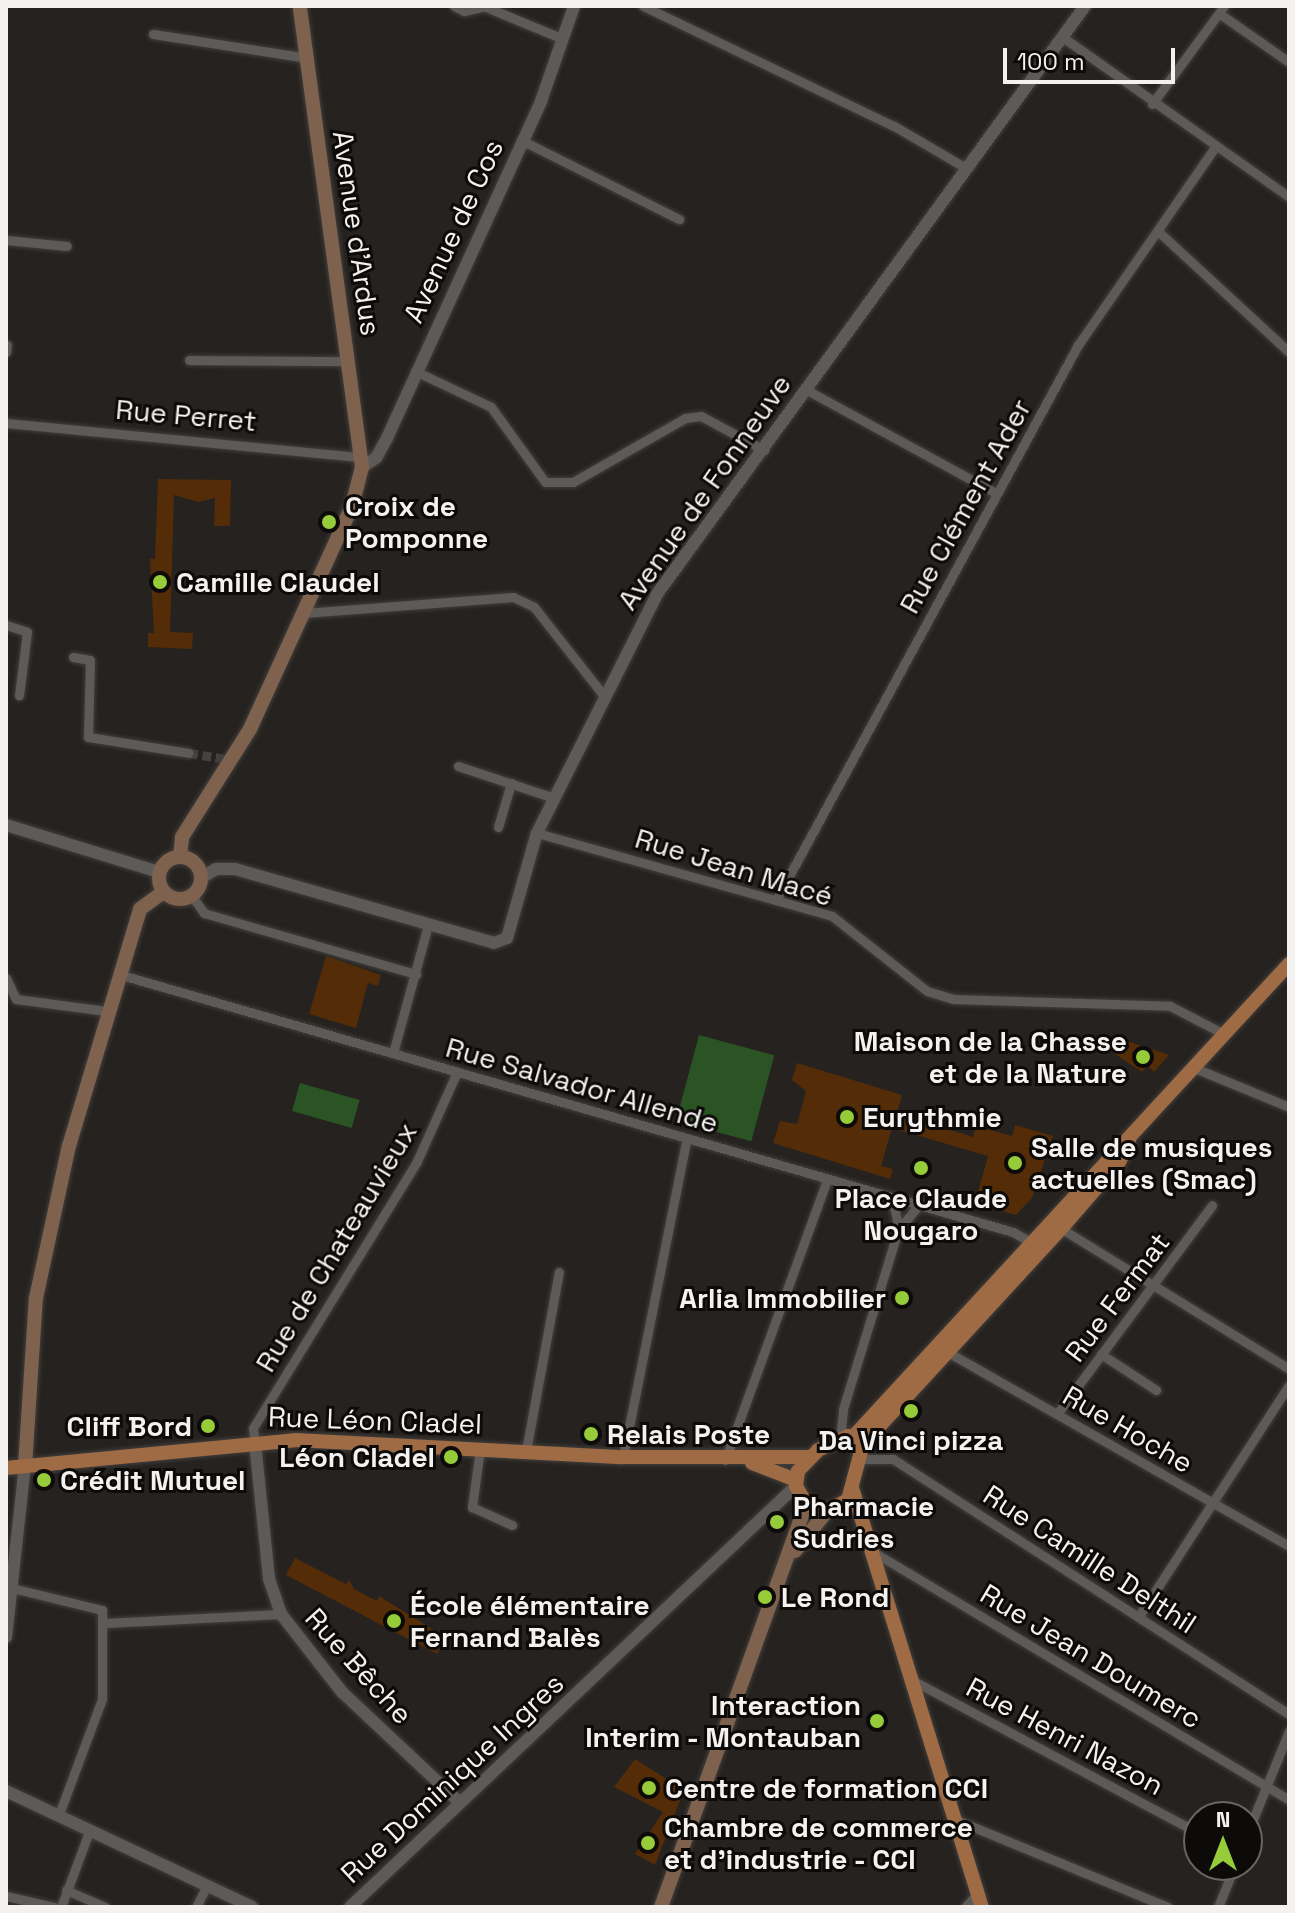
<!DOCTYPE html>
<meta charset="utf-8">
<style>
body{margin:0}
#map{position:relative;width:1295px;height:1913px;overflow:hidden;background:#25221f;font-family:"Space Grotesk",sans-serif}
div>[style]{position:absolute}
.green>*{inset:0;background:#2a5423;transform-origin:0 0}
.building>*{inset:0;background:#542c08}
.minor-tunnel>*{height:9px;margin-top:-4.5px;transform-origin:0;background:repeating-linear-gradient(90deg,#44413e 0 9px,transparent 0 13.5px)}
.roads{filter:drop-shadow(0 0 2px #413e3c) drop-shadow(0 0 2px #413e3c)}
.minor>*{height:9px;margin:-4.5px;padding:0 4.5px;transform-origin:4.5px;border-radius:4.5px;background:#5e5a58}
.tertiary>*{height:12px;margin:-6px;padding:0 6px;transform-origin:6px;border-radius:6px;background:#5e5a58}
.secondary>*{height:14px;margin:-7px;padding:0 7px;transform-origin:7px;border-radius:7px;background:#7f624e}
.secondary>.ring{margin:-7px;padding:0;box-sizing:content-box;background:none;border:14px solid #7f624e;border-radius:50%}
.primary>*{height:14px;margin:-7px;padding:0 7px;transform-origin:7px;border-radius:7px;background:#9f6b44}
.dots>*{width:22px;height:22px;translate:-50% -50%;box-sizing:border-box;border:4px solid #0d0b0a;border-radius:50%}
span{translate:-50% -50%;white-space:nowrap;text-align:center;line-height:1.15;-webkit-text-stroke:6px #0d0b0a;paint-order:stroke}
.street-label{font-size:28px;color:#f4f2f0}
.poi-label{font-size:28px;color:#f4f2f0;font-weight:700}
.left{translate:0 -50%;text-align:left}
.right{translate:-100% -50%;text-align:right}
.frame{position:absolute;inset:0;border:8px solid #f4f2f0;pointer-events:none}
.north{position:absolute;left:1183px;top:1801px;width:80px;height:80px;box-sizing:border-box;background:#0d0b0a;border:2px solid #696766;border-radius:50%;rotate:0deg;font-size:22px;font-weight:700;line-height:32px;text-align:center;color:#f4f2f0}
.north::after{content:'';display:block;margin:auto;width:28px;height:36px;background:#96cc39;clip-path:polygon(50% 0,100% 100%,50% 72%,0 100%)}
.scale{position:absolute;left:1003px;top:48px;width:172px;height:36px;box-sizing:border-box;border:4px solid #f4f2f0;border-top:0;padding-left:10px;font-size:24px;line-height:28px;white-space:nowrap;color:#f4f2f0;-webkit-text-stroke:6px #0d0b0a;paint-order:stroke}
</style>
<div id="map">
<div class="green">
<div style="left:699px;top:1035px;width:78px;height:89px;rotate:15deg"></div>
<div style="left:300px;top:1083px;width:62px;height:29px;rotate:16deg"></div>
</div>
<div class="building">
<div style="clip-path:polygon(158px 479px,231px 480px,230px 526px,214px 526px,215px 498px,198px 502px,174px 495px,170px 632px,193px 633px,192px 649px,148px 647px,148px 633px,154px 633px,150px 559px,155px 559px)"></div>
<div style="clip-path:polygon(326px 956px,381px 975px,378px 986px,368px 983px,356px 1028px,309px 1014px)"></div>
<div style="clip-path:polygon(1127px 1041px,1169px 1055px,1154px 1072px,1148px 1066px,1142px 1072px,1115px 1054px)"></div>
<div style="clip-path:polygon(797px 1063px,902px 1095px,897px 1113px,973px 1137px,976px 1126px,1012px 1136px,1015px 1125px,1053px 1136px,1032px 1198px,1016px 1215px,975px 1203px,988px 1156px,892px 1128px,881px 1166px,893px 1169px,890px 1179px,773px 1143px,780px 1121px,797px 1124px,806px 1091px,792px 1080px)"></div>
<div style="clip-path:polygon(295px 1558px,346px 1584px,349px 1580px,354px 1589px,377px 1601px,379px 1596px,445px 1637px,437px 1654px,286px 1575px)"></div>
<div style="clip-path:polygon(635px 1759px,684px 1790px,655px 1865px,635px 1854px,663px 1812px,614px 1787px)"></div>
</div>
<div class="minor-tunnel">
<div style="left:189px;top:753px;width:44px;rotate:9.2deg"></div>
</div>
<div class="roads">
<div class="minor">
<div style="left:454px;top:6px;width:11px;rotate:27deg"></div>
<div style="left:464px;top:11px;width:23px;rotate:-13deg"></div>
<div style="left:643px;top:6px;width:278px;rotate:25.6deg"></div>
<div style="left:894px;top:126px;width:83px;rotate:30.3deg"></div>
<div style="left:486px;top:7px;width:81px;rotate:22.5deg"></div>
<div style="left:1220px;top:14px;width:84px;rotate:34.8deg"></div>
<div style="left:153px;top:34px;width:157px;rotate:8.8deg"></div>
<div style="left:1061px;top:36px;width:279px;rotate:35.2deg"></div>
<div style="left:1152px;top:104px;width:122px;rotate:-53.7deg"></div>
<div style="left:521px;top:140px;width:177px;rotate:26.6deg"></div>
<div style="left:1160px;top:233px;width:176px;rotate:42.7deg"></div>
<div style="left:6px;top:240px;width:61px;rotate:5.6deg"></div>
<div style="left:6px;top:352px;width:7px;rotate:-82deg"></div>
<div style="left:189px;top:360px;width:159px;rotate:0.4deg"></div>
<div style="left:415px;top:371px;width:84px;rotate:25.3deg"></div>
<div style="left:491px;top:407px;width:92px;rotate:54.2deg"></div>
<div style="left:545px;top:482px;width:28px"></div>
<div style="left:573px;top:482px;width:129px;rotate:-29.7deg"></div>
<div style="left:685px;top:418px;width:16px;rotate:-7deg"></div>
<div style="left:701px;top:416px;width:72px;rotate:28.4deg"></div>
<div style="left:805px;top:389px;width:217px;rotate:28.6deg"></div>
<div style="left:6px;top:423px;width:357px;rotate:5.5deg"></div>
<div style="left:304px;top:613px;width:210px;rotate:-4.4deg"></div>
<div style="left:513px;top:597px;width:23px;rotate:25deg"></div>
<div style="left:534px;top:607px;width:113px;rotate:51.8deg"></div>
<div style="left:6px;top:625px;width:22px;rotate:18deg"></div>
<div style="left:27px;top:632px;width:64px;rotate:97.2deg"></div>
<div style="left:73px;top:657px;width:17px;rotate:10deg"></div>
<div style="left:90px;top:660px;width:77px;rotate:91.5deg"></div>
<div style="left:88px;top:737px;width:102px;rotate:9deg"></div>
<div style="left:458px;top:766px;width:101px;rotate:18.4deg"></div>
<div style="left:498px;top:827px;width:46px;rotate:-73.5deg"></div>
<div style="left:537px;top:833px;width:306px;rotate:15.7deg"></div>
<div style="left:832px;top:916px;width:121px;rotate:38.3deg"></div>
<div style="left:927px;top:991px;width:27px;rotate:17deg"></div>
<div style="left:953px;top:999px;width:217px;rotate:1.8deg"></div>
<div style="left:1170px;top:1006px;width:61px;rotate:27.4deg"></div>
<div style="left:192px;top:896px;width:21px;rotate:55deg"></div>
<div style="left:204px;top:913px;width:221px;rotate:16.1deg"></div>
<div style="left:776px;top:900px;width:632px;rotate:-61.45deg"></div>
<div style="left:1078px;top:345px;width:241px;rotate:-55.3deg"></div>
<div style="left:118px;top:974px;width:931px;rotate:16.08deg"></div>
<div style="left:1013px;top:1232px;width:22px;rotate:30deg"></div>
<div style="left:6px;top:978px;width:23px;rotate:65deg"></div>
<div style="left:16px;top:999px;width:91px;rotate:7.6deg"></div>
<div style="left:393px;top:1053px;width:133px;rotate:-74.7deg"></div>
<div style="left:1197px;top:1069px;width:100px;rotate:22.4deg"></div>
<div style="left:892px;top:1197px;width:30px;rotate:78deg"></div>
<div style="left:1057px;top:1226px;width:273px;rotate:31.6deg"></div>
<div style="left:944px;top:1350px;width:397px;rotate:29.6deg"></div>
<div style="left:1101px;top:1354px;width:66px;rotate:33.2deg"></div>
<div style="left:1057px;top:1414px;width:260px;rotate:-53.4deg"></div>
<div style="left:840px;top:1439px;width:30px;rotate:-84deg"></div>
<div style="left:843px;top:1409px;width:187px;rotate:-72.9deg"></div>
<div style="left:898px;top:1230px;width:33px;rotate:-50deg"></div>
<div style="left:255px;top:1443px;width:15px;rotate:-98deg"></div>
<div style="left:253px;top:1428px;width:313px;rotate:-58.4deg"></div>
<div style="left:417px;top:1161px;width:98px;rotate:-65.8deg"></div>
<div style="left:480px;top:1449px;width:59px;rotate:97.9deg"></div>
<div style="left:472px;top:1507px;width:44px;rotate:24.2deg"></div>
<div style="left:526px;top:1451px;width:182px;rotate:-79.6deg"></div>
<div style="left:623px;top:1457px;width:325px;rotate:-78.7deg"></div>
<div style="left:862px;top:1459px;width:31px"></div>
<div style="left:893px;top:1459px;width:471px;rotate:32.8deg"></div>
<div style="left:725px;top:1460px;width:299px;rotate:-70deg"></div>
<div style="left:870px;top:1550px;width:488px;rotate:30.8deg"></div>
<div style="left:12px;top:1588px;width:93px;rotate:13.7deg"></div>
<div style="left:102px;top:1610px;width:89px;rotate:90deg"></div>
<div style="left:102px;top:1699px;width:123px;rotate:110.5deg"></div>
<div style="left:1139px;top:1616px;width:275px;rotate:-57deg"></div>
<div style="left:105px;top:1623px;width:176px;rotate:-2.9deg"></div>
<div style="left:910px;top:1679px;width:327px;rotate:28.1deg"></div>
<div style="left:954px;top:1819px;width:231px;rotate:22.4deg"></div>
<div style="left:1247px;top:1834px;width:111px;rotate:-67.8deg"></div>
<div style="left:66px;top:1890px;width:43px;rotate:23.6deg"></div>
<div style="left:6px;top:1896px;width:49px;rotate:12.9deg"></div>
<div style="left:61px;top:1907px;width:83px;rotate:-69.6deg"></div>
<div style="left:196px;top:1907px;width:25px;rotate:-63deg"></div>
<div style="left:965px;top:1907px;width:19px;rotate:-47deg"></div>
<div style="left:1218px;top:1907px;width:45px;rotate:-68deg"></div>
</div>
<div class="tertiary">
<div style="left:362px;top:467px;width:17px;rotate:-33deg"></div>
<div style="left:376px;top:458px;width:23px;rotate:-61deg"></div>
<div style="left:387px;top:438px;width:371px;rotate:-65.4deg"></div>
<div style="left:541px;top:101px;width:101px;rotate:-70.8deg"></div>
<div style="left:6px;top:825px;width:160px;rotate:17.1deg"></div>
<div style="left:201px;top:878px;width:17px;rotate:-31deg"></div>
<div style="left:216px;top:869px;width:19px"></div>
<div style="left:235px;top:869px;width:269px;rotate:15.9deg"></div>
<div style="left:494px;top:943px;width:14px;rotate:-21deg"></div>
<div style="left:507px;top:938px;width:109px;rotate:-74.1deg"></div>
<div style="left:537px;top:833px;width:267px;rotate:-63.3deg"></div>
<div style="left:657px;top:594px;width:727px;rotate:-53.95deg"></div>
<div style="left:255px;top:1443px;width:137px;rotate:84.1deg"></div>
<div style="left:269px;top:1579px;width:37px;rotate:71deg"></div>
<div style="left:281px;top:1614px;width:99px;rotate:52deg"></div>
<div style="left:342px;top:1692px;width:162px;rotate:43.2deg"></div>
<div style="left:6px;top:1637px;width:172px;rotate:-83.7deg"></div>
<div style="left:6px;top:1791px;width:272px;rotate:25.2deg"></div>
<div style="left:350px;top:1907px;width:613px;rotate:-43.35deg"></div>
</div>
<div class="secondary">
<div class="ring" style="left:159px;top:857px;width:28px;height:28px"></div>
<div style="left:180px;top:857px;width:20px;rotate:-84deg"></div>
<div style="left:182px;top:837px;width:128px;rotate:-57.8deg"></div>
<div style="left:250px;top:729px;width:245px;rotate:-65.4deg"></div>
<div style="left:352px;top:506px;width:40px;rotate:-75.6deg"></div>
<div style="left:362px;top:467px;width:465px;rotate:-97.7deg"></div>
<div style="left:25px;top:1466px;width:168px;rotate:-86.3deg"></div>
<div style="left:36px;top:1298px;width:156px;rotate:-77.8deg"></div>
<div style="left:69px;top:1146px;width:247px;rotate:-73.3deg"></div>
<div style="left:140px;top:909px;width:29px;rotate:-36deg"></div>
<div style="left:795px;top:1551px;width:51px;rotate:-51.3deg"></div>
<div style="left:661px;top:1907px;width:428px;rotate:-70.2deg"></div>
</div>
<div class="primary">
<div style="left:848px;top:1436px;width:17px;rotate:28deg"></div>
<div style="left:863px;top:1444px;width:58px;rotate:105deg"></div>
<div style="left:848px;top:1500px;width:24px;rotate:152deg"></div>
<div style="left:827px;top:1511px;width:22px;rotate:-162deg"></div>
<div style="left:806px;top:1504px;width:21px;rotate:-119deg"></div>
<div style="left:796px;top:1486px;width:15px;rotate:-82deg"></div>
<div style="left:798px;top:1471px;width:29px;rotate:-46deg"></div>
<div style="left:818px;top:1450px;width:33px;rotate:-25deg"></div>
<div style="left:854px;top:1436px;width:642px;rotate:-47.34deg"></div>
<div style="left:863px;top:1444px;width:291px;rotate:-47.4deg"></div>
<div style="left:1060px;top:1230px;width:90px;rotate:-49.1deg"></div>
<div style="left:1119px;top:1162px;width:22px;rotate:-63deg"></div>
<div style="left:752px;top:1463px;width:47px;rotate:21.1deg"></div>
<div style="left:6px;top:1468px;width:290px;rotate:-5.5deg"></div>
<div style="left:295px;top:1440px;width:328px;rotate:3deg"></div>
<div style="left:623px;top:1457px;width:186px"></div>
<div style="left:853px;top:1491px;width:436px;rotate:72.8deg"></div>
</div>
</div>
<div class="dots">
<div style="left:329px;top:522px;background:#96cc39"></div>
<div style="left:160px;top:582px;background:#96cc39"></div>
<div style="left:1143px;top:1057px;background:#96cc39"></div>
<div style="left:847px;top:1117px;background:#96cc39"></div>
<div style="left:1015px;top:1163px;background:#96cc39"></div>
<div style="left:921px;top:1168px;background:#96cc39"></div>
<div style="left:902px;top:1298px;background:#96cc39"></div>
<div style="left:911px;top:1411px;background:#96cc39"></div>
<div style="left:208px;top:1426px;background:#96cc39"></div>
<div style="left:591px;top:1434px;background:#96cc39"></div>
<div style="left:451px;top:1457px;background:#96cc39"></div>
<div style="left:44px;top:1480px;background:#96cc39"></div>
<div style="left:777px;top:1522px;background:#96cc39"></div>
<div style="left:765px;top:1597px;background:#96cc39"></div>
<div style="left:394px;top:1621px;background:#96cc39"></div>
<div style="left:877px;top:1721px;background:#96cc39"></div>
<div style="left:649px;top:1788px;background:#96cc39"></div>
<div style="left:648px;top:1843px;background:#96cc39"></div>
</div>
<div class="street-label">
<span style="left:453px;top:231px;rotate:-65deg">Avenue de Cos</span>
<span style="left:357px;top:233px;rotate:82deg">Avenue d'Ardus</span>
<span style="left:186px;top:415px;rotate:5deg">Rue Perret</span>
<span style="left:704px;top:492px;rotate:-55deg">Avenue de Fonneuve</span>
<span style="left:965px;top:506px;rotate:-61deg">Rue Clément Ader</span>
<span style="left:734px;top:867px;rotate:17deg">Rue Jean Macé</span>
<span style="left:582px;top:1085px;rotate:16deg">Rue Salvador Allende</span>
<span style="left:336px;top:1247px;rotate:-59deg">Rue de Chateauvieux</span>
<span style="left:1117px;top:1297px;rotate:-53deg">Rue Fermat</span>
<span style="left:375px;top:1420px;rotate:2deg">Rue Léon Cladel</span>
<span style="left:1128px;top:1429px;rotate:30deg">Rue Hoche</span>
<span style="left:1090px;top:1559px;rotate:33deg">Rue Camille Delthil</span>
<span style="left:1091px;top:1656px;rotate:31deg">Rue Jean Doumerc</span>
<span style="left:359px;top:1666px;rotate:48deg">Rue Bêche</span>
<span style="left:1065px;top:1736px;rotate:28deg">Rue Henri Nazon</span>
<span style="left:452px;top:1778px;rotate:-43deg">Rue Dominique Ingres</span>
</div>
<div class="poi-label">
<span class="left" style="left:345px;top:522px">Croix de<br>Pomponne</span>
<span class="left" style="left:176px;top:582px">Camille Claudel</span>
<span class="right" style="left:1127px;top:1057px">Maison de la Chasse<br>et de la Nature</span>
<span class="left" style="left:863px;top:1117px">Eurythmie</span>
<span class="left" style="left:1031px;top:1163px">Salle de musiques<br>actuelles (Smac)</span>
<span style="left:921px;top:1214px">Place Claude<br>Nougaro</span>
<span class="right" style="left:886px;top:1298px">Arlia Immobilier</span>
<span class="right" style="left:192px;top:1426px">Cliff Bord</span>
<span class="left" style="left:607px;top:1434px">Relais Poste</span>
<span style="left:911px;top:1440px">Da Vinci pizza</span>
<span class="right" style="left:435px;top:1457px">Léon Cladel</span>
<span class="left" style="left:60px;top:1480px">Crédit Mutuel</span>
<span class="left" style="left:793px;top:1522px">Pharmacie<br>Sudries</span>
<span class="left" style="left:781px;top:1597px">Le Rond</span>
<span class="left" style="left:410px;top:1621px">École élémentaire<br>Fernand Balès</span>
<span class="right" style="left:861px;top:1721px">Interaction<br>Interim - Montauban</span>
<span class="left" style="left:665px;top:1788px">Centre de formation CCI</span>
<span class="left" style="left:664px;top:1843px">Chambre de commerce<br>et d'industrie - CCI</span>
</div>
<div class="frame"></div>
<div class="north">N</div>
<div class="scale">100 m</div>
</div>
